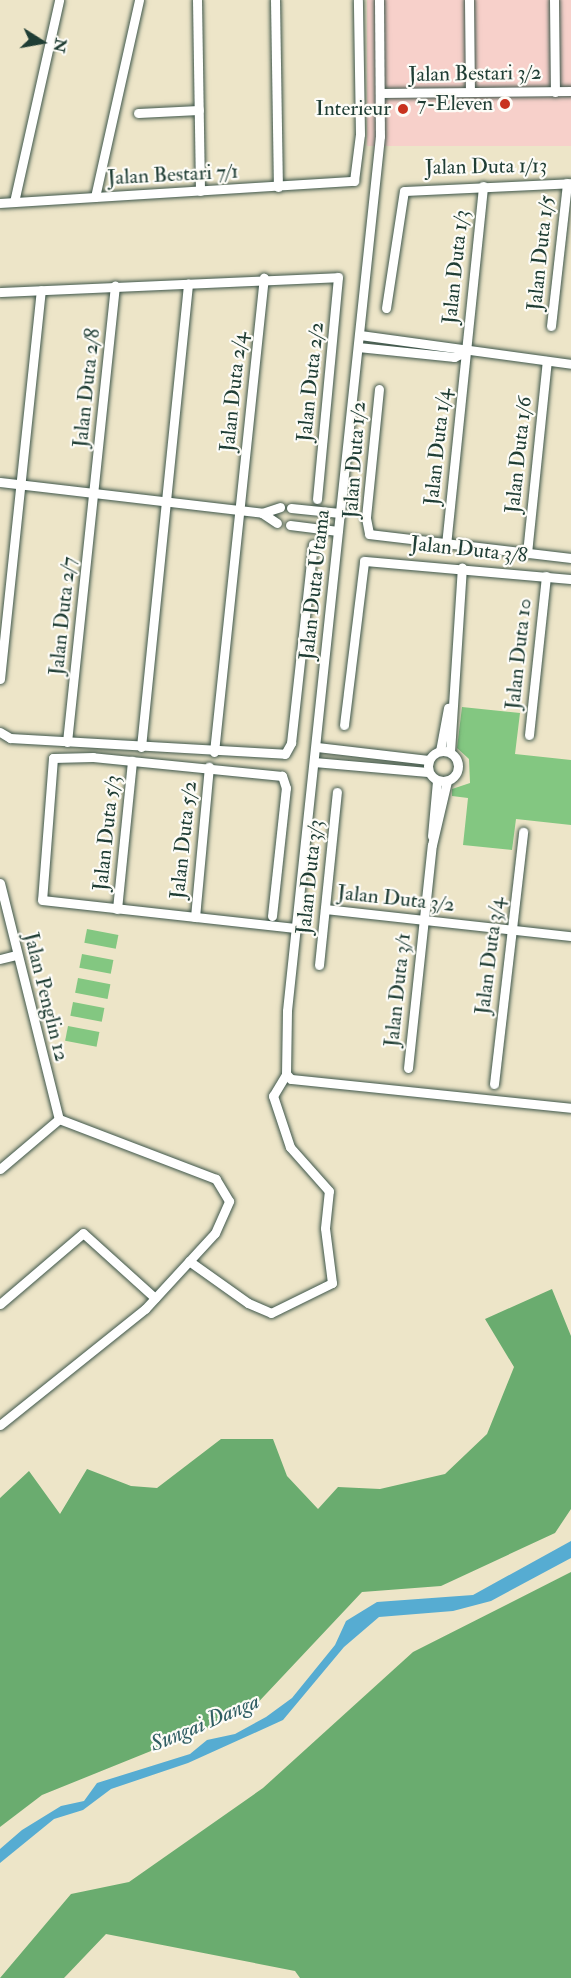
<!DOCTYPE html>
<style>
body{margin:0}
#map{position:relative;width:571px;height:1978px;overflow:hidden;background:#ede5c8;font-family:"IM FELL Double Pica",serif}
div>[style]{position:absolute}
.built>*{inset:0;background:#f7d0ca;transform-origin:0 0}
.green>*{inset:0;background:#83c781;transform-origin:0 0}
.forest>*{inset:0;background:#6aac6f}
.water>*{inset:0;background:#56acd2}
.roads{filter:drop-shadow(0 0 2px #3e564a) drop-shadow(0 0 2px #3e564a)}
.minor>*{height:9px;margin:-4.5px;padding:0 4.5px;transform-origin:4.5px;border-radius:4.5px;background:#fff}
.minor>.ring{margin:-4.5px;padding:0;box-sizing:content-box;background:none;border:9px solid #fff;border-radius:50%}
.dots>*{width:16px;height:16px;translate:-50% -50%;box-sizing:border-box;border:3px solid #fdfcf7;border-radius:50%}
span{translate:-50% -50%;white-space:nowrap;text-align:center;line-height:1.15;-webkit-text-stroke:4.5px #fdfcf7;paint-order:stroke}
.street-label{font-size:21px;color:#1f3d34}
.poi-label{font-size:21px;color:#1f3d34}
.right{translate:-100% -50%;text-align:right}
.water-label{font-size:22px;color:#305e63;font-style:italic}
.north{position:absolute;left:12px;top:12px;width:60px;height:60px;-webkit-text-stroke:4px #fdfcf7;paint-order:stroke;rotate:101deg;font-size:16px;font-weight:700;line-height:24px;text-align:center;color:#1f3d34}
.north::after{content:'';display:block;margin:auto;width:21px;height:27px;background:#1f3d34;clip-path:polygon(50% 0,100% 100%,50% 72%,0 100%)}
</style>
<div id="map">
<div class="built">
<div style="left:367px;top:0;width:204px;height:146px"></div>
</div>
<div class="green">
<div style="clip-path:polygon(462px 707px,520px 713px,515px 754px,571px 760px,571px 825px,516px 819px,512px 850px,463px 845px,468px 798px,452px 796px,452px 789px,470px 783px,469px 759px,457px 748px)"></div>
<div style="left:87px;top:929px;width:32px;height:14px;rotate:11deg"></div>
<div style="left:82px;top:954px;width:32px;height:14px;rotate:11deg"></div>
<div style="left:78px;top:978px;width:33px;height:15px;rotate:11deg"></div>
<div style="left:73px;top:1002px;width:32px;height:14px;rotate:11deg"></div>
<div style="left:68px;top:1026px;width:32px;height:15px;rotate:11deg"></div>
</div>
<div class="forest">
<div style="clip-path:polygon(552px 1289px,571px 1336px,571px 1509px,555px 1533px,441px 1586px,362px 1592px,250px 1711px,42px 1795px,0 1827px,0 1498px,29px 1471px,60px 1514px,87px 1469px,131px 1486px,157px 1488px,221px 1439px,273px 1439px,287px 1476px,318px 1509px,338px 1487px,380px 1489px,445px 1474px,487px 1434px,514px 1367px,485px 1319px)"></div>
<div style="clip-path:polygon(571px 1572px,571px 1978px,300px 1978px,295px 1971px,106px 1934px,64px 1978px,0 1978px,71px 1894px,129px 1882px,263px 1788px,413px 1652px)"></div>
</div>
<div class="water">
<div style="clip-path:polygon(571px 1541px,571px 1558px,491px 1601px,453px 1611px,379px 1617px,344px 1647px,283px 1720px,188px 1763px,111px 1789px,83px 1810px,54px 1819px,0 1863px,0 1849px,22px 1830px,61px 1806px,84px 1801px,97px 1783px,190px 1754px,207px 1740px,235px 1734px,266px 1717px,292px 1698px,335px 1645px,346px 1621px,377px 1602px,473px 1595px)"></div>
</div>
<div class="roads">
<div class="minor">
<div style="left:197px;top:0;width:191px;rotate:89.1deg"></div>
<div style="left:275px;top:0;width:187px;rotate:89.1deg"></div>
<div style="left:379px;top:0;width:136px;rotate:89.6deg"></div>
<div style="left:380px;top:136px;width:880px;rotate:96.07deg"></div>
<div style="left:287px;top:1011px;width:63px;rotate:90.9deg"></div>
<div style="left:286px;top:1074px;width:7px;rotate:45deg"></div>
<div style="left:291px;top:1079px;width:281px;rotate:5.9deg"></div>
<div style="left:469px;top:0;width:92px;rotate:89.4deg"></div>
<div style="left:554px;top:0;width:92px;rotate:89.4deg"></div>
<div style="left:380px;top:93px;width:191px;rotate:-0.6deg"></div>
<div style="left:138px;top:113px;width:61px;rotate:-2.8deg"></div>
<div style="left:95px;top:197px;width:202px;rotate:-77.4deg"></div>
<div style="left:14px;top:202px;width:207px;rotate:-77.4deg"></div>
<div style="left:0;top:203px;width:355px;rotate:-3.6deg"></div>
<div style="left:354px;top:181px;width:47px;rotate:-82.7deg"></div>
<div style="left:360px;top:134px;width:134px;rotate:-90.9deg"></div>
<div style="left:0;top:292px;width:338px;rotate:-2.5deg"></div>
<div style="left:338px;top:277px;width:223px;rotate:95.4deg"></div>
<div style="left:386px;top:308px;width:118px;rotate:-81.3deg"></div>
<div style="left:404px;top:191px;width:167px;rotate:-2.7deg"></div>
<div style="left:551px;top:326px;width:144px;rotate:-83.6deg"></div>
<div style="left:360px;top:335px;width:213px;rotate:7.8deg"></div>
<div style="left:358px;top:347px;width:97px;rotate:5.9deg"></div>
<div style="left:454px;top:357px;width:12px;rotate:-24deg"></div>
<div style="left:379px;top:389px;width:130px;rotate:95.8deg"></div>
<div style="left:366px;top:518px;width:16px;rotate:79deg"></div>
<div style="left:369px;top:534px;width:203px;rotate:6.8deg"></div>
<div style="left:0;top:482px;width:264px;rotate:6.7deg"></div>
<div style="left:262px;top:513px;width:19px;rotate:-18deg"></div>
<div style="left:291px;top:508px;width:49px;rotate:5.8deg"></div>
<div style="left:262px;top:513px;width:18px;rotate:34deg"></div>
<div style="left:290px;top:525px;width:48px;rotate:7.1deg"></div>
<div style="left:446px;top:545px;width:361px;rotate:-84.1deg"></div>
<div style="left:527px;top:553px;width:193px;rotate:-84.1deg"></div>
<div style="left:0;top:679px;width:391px;rotate:-84deg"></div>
<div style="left:344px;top:725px;width:165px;rotate:-83deg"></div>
<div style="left:364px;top:561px;width:208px;rotate:5deg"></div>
<div style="left:0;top:732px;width:12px;rotate:31deg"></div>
<div style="left:10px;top:738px;width:275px;rotate:3.3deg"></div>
<div style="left:285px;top:754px;width:13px;rotate:-61deg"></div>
<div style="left:291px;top:743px;width:200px;rotate:-83.7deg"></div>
<div style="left:529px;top:735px;width:160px;rotate:-83.9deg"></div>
<div style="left:67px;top:742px;width:459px;rotate:-84deg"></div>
<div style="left:141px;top:747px;width:466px;rotate:-84.2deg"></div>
<div style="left:317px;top:747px;width:112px;rotate:6.7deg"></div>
<div class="ring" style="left:428px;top:751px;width:21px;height:21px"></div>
<div style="left:440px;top:751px;width:44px;rotate:-79.5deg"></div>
<div style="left:214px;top:752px;width:477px;rotate:-84deg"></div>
<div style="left:450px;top:752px;width:185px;rotate:-86.3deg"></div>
<div style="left:314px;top:762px;width:114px;rotate:5deg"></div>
<div style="left:432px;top:836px;width:55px;rotate:-84.8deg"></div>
<div style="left:0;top:883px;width:243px;rotate:76deg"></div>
<div style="left:117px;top:909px;width:149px;rotate:-84.2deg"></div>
<div style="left:325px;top:909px;width:247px;rotate:6.3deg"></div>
<div style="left:272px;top:916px;width:129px;rotate:-83.8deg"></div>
<div style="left:286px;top:788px;width:13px;rotate:-108deg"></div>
<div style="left:282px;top:776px;width:190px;rotate:-174.3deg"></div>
<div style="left:93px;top:757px;width:40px;rotate:178.6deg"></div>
<div style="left:53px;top:758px;width:142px;rotate:94.4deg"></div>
<div style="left:42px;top:900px;width:257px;rotate:6.3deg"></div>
<div style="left:195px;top:917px;width:151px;rotate:-84.7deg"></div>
<div style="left:0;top:959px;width:16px;rotate:-14deg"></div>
<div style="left:319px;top:965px;width:174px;rotate:-84.1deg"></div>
<div style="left:408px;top:1068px;width:224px;rotate:-83.9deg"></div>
<div style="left:432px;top:845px;width:66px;rotate:-76.8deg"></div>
<div style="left:494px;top:1084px;width:254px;rotate:-83.4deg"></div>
<div style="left:0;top:1169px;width:77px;rotate:-40.3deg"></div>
<div style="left:189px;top:1261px;width:72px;rotate:35.4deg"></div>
<div style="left:248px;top:1303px;width:25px;rotate:23deg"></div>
<div style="left:271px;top:1313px;width:68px;rotate:-26.2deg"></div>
<div style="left:332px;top:1283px;width:55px;rotate:-97.3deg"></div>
<div style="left:325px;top:1228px;width:37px;rotate:-84deg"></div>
<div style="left:329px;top:1191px;width:59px;rotate:-131.6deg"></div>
<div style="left:290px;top:1147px;width:54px;rotate:-108.4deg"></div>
<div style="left:273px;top:1096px;width:26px;rotate:-59deg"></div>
<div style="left:0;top:1304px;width:109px;rotate:-40.5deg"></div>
<div style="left:83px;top:1233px;width:97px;rotate:42.1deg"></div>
<div style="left:0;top:1425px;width:186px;rotate:-38.7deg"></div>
<div style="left:145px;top:1309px;width:103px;rotate:-47.4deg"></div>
<div style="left:215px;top:1233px;width:35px;rotate:-66deg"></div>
<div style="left:229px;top:1201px;width:26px;rotate:-121deg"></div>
<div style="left:216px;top:1179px;width:168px;rotate:-159.1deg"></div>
</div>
</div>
<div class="dots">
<div style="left:505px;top:104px;background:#c8321e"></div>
<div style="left:403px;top:109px;background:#c8321e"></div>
</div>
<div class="street-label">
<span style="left:475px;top:74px;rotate:-1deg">Jalan Bestari 3/2</span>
<span style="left:486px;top:167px;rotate:-1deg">Jalan Duta 1/13</span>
<span style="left:173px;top:175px;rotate:-3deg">Jalan Bestari 7/1</span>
<span style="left:541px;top:253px;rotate:-84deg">Jalan Duta 1/5</span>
<span style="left:456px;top:267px;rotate:-84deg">Jalan Duta 1/3</span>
<span style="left:311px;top:382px;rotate:-84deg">Jalan Duta 2/2</span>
<span style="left:87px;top:388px;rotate:-84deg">Jalan Duta 2/8</span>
<span style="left:234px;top:392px;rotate:-84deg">Jalan Duta 2/4</span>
<span style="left:438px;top:447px;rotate:-84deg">Jalan Duta 1/4</span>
<span style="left:519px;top:455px;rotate:-84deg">Jalan Duta 1/6</span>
<span style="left:355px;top:460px;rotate:-86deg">Jalan Duta 1/2</span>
<span style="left:469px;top:550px;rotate:6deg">Jalan Duta 3/8</span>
<span style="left:315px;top:585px;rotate:-84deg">Jalan Duta Utama</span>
<span style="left:63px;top:616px;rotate:-84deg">Jalan Duta 2/7</span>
<span style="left:519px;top:654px;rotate:-84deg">Jalan Duta 10</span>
<span style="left:107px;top:833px;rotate:-84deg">Jalan Duta 5/3</span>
<span style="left:184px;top:840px;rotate:-84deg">Jalan Duta 5/2</span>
<span style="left:310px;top:877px;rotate:-84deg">Jalan Duta 3/3</span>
<span style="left:396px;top:899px;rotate:6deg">Jalan Duta 3/2</span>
<span style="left:490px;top:956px;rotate:-83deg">Jalan Duta 3/4</span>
<span style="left:398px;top:990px;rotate:-84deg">Jalan Duta 3/1</span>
<span style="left:46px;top:997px;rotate:76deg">Jalan Penglin 12</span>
</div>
<div class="poi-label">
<span class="right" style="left:493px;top:104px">7-Eleven</span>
<span class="right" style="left:391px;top:109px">Interieur</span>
</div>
<div class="water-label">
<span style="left:205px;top:1723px;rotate:-23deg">Sungai Danga</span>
</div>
<div class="north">N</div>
</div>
